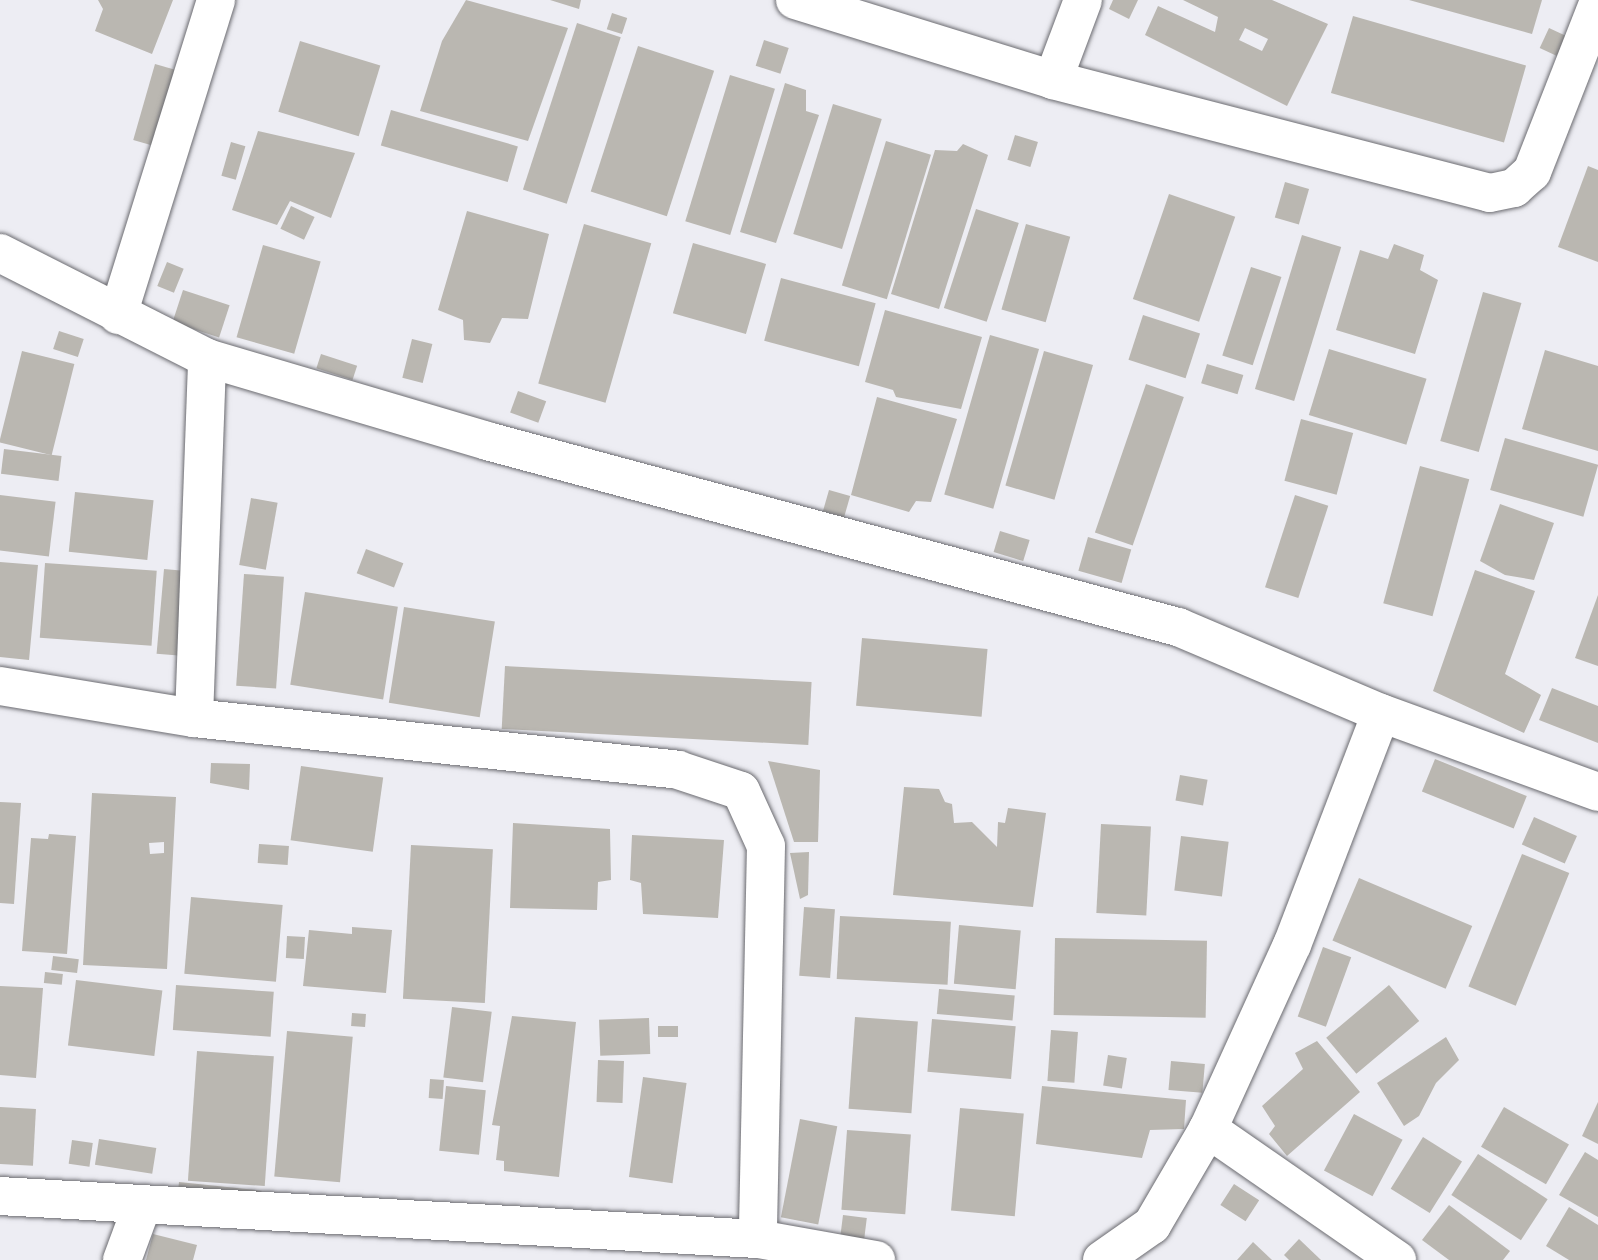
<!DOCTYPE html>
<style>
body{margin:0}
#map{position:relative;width:1598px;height:1260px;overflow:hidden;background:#ededf3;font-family:Barlow,sans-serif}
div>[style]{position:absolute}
.building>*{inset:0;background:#bab7b1;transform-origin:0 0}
.roads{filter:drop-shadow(0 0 2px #6b6b70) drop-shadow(0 0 2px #6b6b70)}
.street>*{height:38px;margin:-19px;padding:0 19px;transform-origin:19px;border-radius:19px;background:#fff}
span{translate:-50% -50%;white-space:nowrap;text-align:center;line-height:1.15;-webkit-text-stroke:6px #fafafe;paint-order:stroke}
</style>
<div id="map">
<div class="building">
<div style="clip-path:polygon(98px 0,173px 0,152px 54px,95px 31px,103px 9px)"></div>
<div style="clip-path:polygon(466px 0,568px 28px,528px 141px,420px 111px,442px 41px)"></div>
<div style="clip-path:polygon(550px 0,581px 0,579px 9px)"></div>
<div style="clip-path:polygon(1113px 0,1138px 0,1129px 19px,1109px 9px)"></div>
<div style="clip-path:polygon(evenodd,1183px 0,1272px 0,1328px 24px,1287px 106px,1145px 35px,1158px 6px,1215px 32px,1218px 17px,1183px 0,1245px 28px,1268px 39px,1262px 51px,1239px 40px,1245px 28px)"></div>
<div style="clip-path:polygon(1409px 0,1542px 0,1532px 34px)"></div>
<div style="left:612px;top:13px;width:16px;height:17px;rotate:18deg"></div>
<div style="left:1353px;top:16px;width:180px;height:80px;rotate:16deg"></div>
<div style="left:577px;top:23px;width:46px;height:175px;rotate:18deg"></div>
<div style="left:1549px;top:28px;width:19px;height:22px;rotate:25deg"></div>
<div style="left:764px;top:40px;width:26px;height:27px;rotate:18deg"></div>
<div style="left:300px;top:41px;width:84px;height:74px;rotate:17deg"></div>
<div style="left:638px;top:46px;width:80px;height:153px;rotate:18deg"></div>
<div style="left:155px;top:64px;width:29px;height:79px;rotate:16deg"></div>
<div style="left:730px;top:75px;width:47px;height:153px;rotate:17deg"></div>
<div style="clip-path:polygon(785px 83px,806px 90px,806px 111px,819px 115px,776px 243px,740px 232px)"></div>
<div style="left:833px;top:104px;width:51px;height:136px;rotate:17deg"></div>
<div style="left:391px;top:110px;width:132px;height:37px;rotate:16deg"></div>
<div style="clip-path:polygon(258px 131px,355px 153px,331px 218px,290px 201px,277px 225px,232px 210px)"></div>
<div style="left:1015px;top:135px;width:24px;height:26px;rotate:17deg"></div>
<div style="left:886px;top:141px;width:47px;height:151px;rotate:17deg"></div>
<div style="left:231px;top:142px;width:15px;height:35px;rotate:16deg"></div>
<div style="clip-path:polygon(963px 144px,988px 155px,939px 309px,891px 294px,935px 150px,957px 151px)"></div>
<div style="clip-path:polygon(1588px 166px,1598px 170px,1598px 262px,1558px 247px)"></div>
<div style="left:1285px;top:182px;width:25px;height:37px;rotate:16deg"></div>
<div style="left:1169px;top:194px;width:70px;height:111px;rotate:19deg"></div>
<div style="left:291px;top:206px;width:26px;height:25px;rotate:25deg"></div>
<div style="left:976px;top:209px;width:45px;height:104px;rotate:18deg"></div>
<div style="clip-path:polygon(467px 211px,549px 234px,528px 319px,502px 318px,490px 343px,464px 340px,463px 320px,438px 310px)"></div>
<div style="left:584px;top:224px;width:70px;height:166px;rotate:16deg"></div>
<div style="left:1026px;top:224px;width:46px;height:89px;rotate:16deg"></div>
<div style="left:1302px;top:235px;width:41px;height:161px;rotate:17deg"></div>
<div style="left:693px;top:243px;width:76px;height:73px;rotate:16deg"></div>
<div style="clip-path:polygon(1394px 244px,1424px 255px,1420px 270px,1438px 280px,1415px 354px,1336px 330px,1360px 250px,1388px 259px)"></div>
<div style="left:263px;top:245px;width:60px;height:96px;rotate:16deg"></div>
<div style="left:167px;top:262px;width:18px;height:26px;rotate:22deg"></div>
<div style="left:1251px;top:267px;width:32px;height:93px;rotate:18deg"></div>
<div style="left:781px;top:278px;width:98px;height:65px;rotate:15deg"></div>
<div style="left:183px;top:290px;width:49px;height:34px;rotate:18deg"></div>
<div style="left:1483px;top:292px;width:40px;height:155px;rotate:16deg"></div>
<div style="clip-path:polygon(885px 310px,982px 337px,961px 409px,896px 397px,893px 390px,865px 382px)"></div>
<div style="left:1143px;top:315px;width:60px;height:47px;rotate:18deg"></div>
<div style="left:59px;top:331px;width:26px;height:19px;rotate:18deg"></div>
<div style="left:990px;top:335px;width:51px;height:166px;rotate:16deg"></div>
<div style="left:412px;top:339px;width:21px;height:40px;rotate:14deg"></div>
<div style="left:1329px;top:349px;width:102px;height:69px;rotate:17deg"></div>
<div style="clip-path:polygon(1545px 350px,1598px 366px,1598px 451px,1522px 429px)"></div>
<div style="left:22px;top:351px;width:54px;height:94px;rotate:14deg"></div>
<div style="left:1044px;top:351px;width:51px;height:140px;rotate:16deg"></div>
<div style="left:321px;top:354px;width:38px;height:15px;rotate:18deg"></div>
<div style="left:1207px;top:364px;width:38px;height:20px;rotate:17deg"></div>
<div style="left:1146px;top:384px;width:40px;height:157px;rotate:19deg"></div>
<div style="left:518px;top:391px;width:30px;height:23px;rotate:20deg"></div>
<div style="clip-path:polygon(877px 397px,957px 419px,931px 502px,916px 501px,909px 512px,851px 495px)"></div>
<div style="left:1301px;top:419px;width:54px;height:64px;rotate:15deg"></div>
<div style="left:1505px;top:438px;width:97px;height:54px;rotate:16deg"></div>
<div style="left:4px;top:449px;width:58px;height:25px;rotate:7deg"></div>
<div style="left:1420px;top:466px;width:51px;height:142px;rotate:15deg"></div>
<div style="left:829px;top:490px;width:22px;height:22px;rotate:16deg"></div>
<div style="left:75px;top:492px;width:79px;height:60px;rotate:6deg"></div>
<div style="left:0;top:495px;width:56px;height:55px;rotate:7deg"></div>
<div style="left:1295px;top:495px;width:35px;height:97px;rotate:18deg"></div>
<div style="left:251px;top:498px;width:27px;height:68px;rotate:10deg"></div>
<div style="clip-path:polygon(1500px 504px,1554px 523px,1534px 580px,1505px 575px,1480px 561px)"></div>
<div style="left:1000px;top:531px;width:31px;height:22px;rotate:17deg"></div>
<div style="left:1088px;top:537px;width:45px;height:35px;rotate:16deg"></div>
<div style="left:366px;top:549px;width:40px;height:26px;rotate:21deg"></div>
<div style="clip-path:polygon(0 562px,38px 565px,29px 660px,0 657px)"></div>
<div style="left:45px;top:563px;width:112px;height:75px;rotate:4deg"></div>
<div style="left:164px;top:569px;width:25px;height:85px;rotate:5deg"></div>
<div style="clip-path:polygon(1475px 570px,1535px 591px,1505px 674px,1541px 695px,1524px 733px,1433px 691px)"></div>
<div style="left:244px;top:574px;width:40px;height:112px;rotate:4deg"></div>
<div style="left:305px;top:592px;width:94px;height:94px;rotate:9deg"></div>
<div style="clip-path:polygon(1598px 595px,1598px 666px,1575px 658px)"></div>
<div style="left:404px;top:607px;width:92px;height:97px;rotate:9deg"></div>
<div style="left:862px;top:638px;width:126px;height:68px;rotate:5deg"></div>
<div style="left:505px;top:666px;width:307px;height:63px;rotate:3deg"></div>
<div style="clip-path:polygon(1552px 688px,1598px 706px,1598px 743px,1539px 720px)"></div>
<div style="left:1435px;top:759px;width:99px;height:35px;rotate:22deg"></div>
<div style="clip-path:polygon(768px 761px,820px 770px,818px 842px,794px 842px)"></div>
<div style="clip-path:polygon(211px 763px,250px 764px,249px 790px,210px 783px)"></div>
<div style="left:301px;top:766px;width:83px;height:75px;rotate:8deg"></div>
<div style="left:1180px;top:775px;width:28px;height:26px;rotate:10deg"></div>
<div style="clip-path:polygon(904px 787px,939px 789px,945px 802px,952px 804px,954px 823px,972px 822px,997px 847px,998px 822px,1005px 823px,1008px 808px,1046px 813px,1033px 907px,893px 895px)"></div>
<div style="clip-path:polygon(evenodd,92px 793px,176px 797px,167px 969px,83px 965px,92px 793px,164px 842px,164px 853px,150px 854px,149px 843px,164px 842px)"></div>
<div style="clip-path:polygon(0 802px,21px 803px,14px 904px,0 903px)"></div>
<div style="left:1534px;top:817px;width:47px;height:30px;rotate:24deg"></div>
<div style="clip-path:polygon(513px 823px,610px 829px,611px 880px,598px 882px,597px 910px,510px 908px)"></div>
<div style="left:1101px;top:824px;width:50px;height:89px;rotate:3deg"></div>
<div style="clip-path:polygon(49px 834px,76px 836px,67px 954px,22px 951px,31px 838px,48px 839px)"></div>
<div style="clip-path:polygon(632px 835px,724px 840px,718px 918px,643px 914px,641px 883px,630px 880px)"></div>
<div style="left:1181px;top:836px;width:48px;height:55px;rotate:7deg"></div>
<div style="left:259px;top:844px;width:30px;height:19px;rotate:4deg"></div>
<div style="left:411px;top:845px;width:82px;height:154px;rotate:3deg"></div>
<div style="clip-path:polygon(809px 852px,808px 895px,800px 899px,790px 853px)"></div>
<div style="left:1522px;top:854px;width:51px;height:143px;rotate:22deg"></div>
<div style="left:1359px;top:878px;width:123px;height:68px;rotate:23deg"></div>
<div style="left:191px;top:897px;width:92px;height:77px;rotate:5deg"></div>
<div style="left:804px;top:907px;width:31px;height:69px;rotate:4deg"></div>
<div style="left:840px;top:916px;width:111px;height:63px;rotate:3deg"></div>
<div style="left:959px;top:925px;width:62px;height:59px;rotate:5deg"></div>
<div style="clip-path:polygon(352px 927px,392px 930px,386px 993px,303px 986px,309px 930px,352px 934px)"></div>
<div style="left:287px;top:936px;width:18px;height:22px;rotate:3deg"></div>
<div style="left:1055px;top:938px;width:152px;height:77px;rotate:1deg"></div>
<div style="left:1323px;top:947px;width:30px;height:74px;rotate:20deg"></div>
<div style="left:53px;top:956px;width:26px;height:14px;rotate:7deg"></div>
<div style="left:45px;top:972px;width:18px;height:11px;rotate:6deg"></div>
<div style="left:76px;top:980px;width:87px;height:66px;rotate:7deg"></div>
<div style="left:176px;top:985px;width:98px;height:45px;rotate:4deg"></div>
<div style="left:1389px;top:985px;width:47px;height:82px;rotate:50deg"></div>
<div style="clip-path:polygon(0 986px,43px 988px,36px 1078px,0 1075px)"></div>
<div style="left:939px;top:989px;width:76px;height:25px;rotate:5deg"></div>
<div style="left:452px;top:1007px;width:40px;height:71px;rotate:7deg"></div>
<div style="left:352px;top:1013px;width:14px;height:13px;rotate:4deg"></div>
<div style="clip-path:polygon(512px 1016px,576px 1022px,559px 1177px,504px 1171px,504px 1161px,496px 1160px,500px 1126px,492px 1125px)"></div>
<div style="left:855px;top:1017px;width:63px;height:92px;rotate:4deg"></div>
<div style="left:649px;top:1018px;width:36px;height:50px;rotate:88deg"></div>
<div style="left:932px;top:1019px;width:84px;height:53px;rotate:5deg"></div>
<div style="left:658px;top:1026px;width:20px;height:11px"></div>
<div style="left:1051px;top:1030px;width:27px;height:51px;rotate:4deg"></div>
<div style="left:287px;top:1031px;width:66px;height:146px;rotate:5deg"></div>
<div style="clip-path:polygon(1446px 1037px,1459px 1060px,1436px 1083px,1419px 1116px,1404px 1126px,1377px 1083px)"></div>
<div style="clip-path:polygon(1317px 1041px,1360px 1092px,1287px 1156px,1269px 1134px,1275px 1126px,1262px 1106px,1303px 1069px,1295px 1053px)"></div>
<div style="left:197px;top:1051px;width:77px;height:130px;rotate:4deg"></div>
<div style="left:1108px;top:1055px;width:19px;height:31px;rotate:9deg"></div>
<div style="left:598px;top:1060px;width:26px;height:42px;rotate:2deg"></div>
<div style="left:1171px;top:1061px;width:34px;height:29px;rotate:5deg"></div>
<div style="left:643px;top:1077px;width:44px;height:101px;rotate:8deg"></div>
<div style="left:430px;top:1079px;width:14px;height:19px;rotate:4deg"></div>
<div style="left:446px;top:1086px;width:40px;height:65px;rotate:6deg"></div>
<div style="clip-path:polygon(1042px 1086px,1186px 1100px,1184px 1129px,1150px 1130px,1142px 1158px,1036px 1144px)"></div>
<div style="clip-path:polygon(1598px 1102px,1598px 1144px,1582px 1136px)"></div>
<div style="left:0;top:1107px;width:36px;height:57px;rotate:3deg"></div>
<div style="left:1504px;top:1107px;width:75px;height:46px;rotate:30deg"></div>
<div style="left:960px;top:1108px;width:64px;height:103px;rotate:5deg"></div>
<div style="left:1354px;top:1114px;width:55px;height:64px;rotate:28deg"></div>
<div style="left:800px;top:1119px;width:38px;height:100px;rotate:11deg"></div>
<div style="left:847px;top:1130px;width:64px;height:80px;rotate:4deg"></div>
<div style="left:1423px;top:1137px;width:46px;height:61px;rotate:32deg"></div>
<div style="left:99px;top:1139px;width:58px;height:26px;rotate:9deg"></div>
<div style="left:72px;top:1140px;width:21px;height:24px;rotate:8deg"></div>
<div style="clip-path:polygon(1585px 1152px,1598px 1160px,1598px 1217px,1559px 1195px)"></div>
<div style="left:1478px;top:1154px;width:83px;height:49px;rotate:33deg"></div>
<div style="left:179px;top:1182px;width:83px;height:11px;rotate:6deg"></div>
<div style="left:1234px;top:1184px;width:30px;height:25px;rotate:33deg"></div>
<div style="clip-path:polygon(1449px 1205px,1510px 1251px,1503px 1260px,1449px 1260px,1422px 1240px)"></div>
<div style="clip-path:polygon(1569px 1207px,1598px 1225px,1598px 1260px,1569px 1260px,1546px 1246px)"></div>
<div style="left:843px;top:1215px;width:24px;height:23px;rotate:7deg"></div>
<div style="clip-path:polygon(153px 1234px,197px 1245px,193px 1260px,146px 1260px)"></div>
<div style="clip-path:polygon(1299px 1239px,1321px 1260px,1289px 1260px,1284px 1255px)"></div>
<div style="clip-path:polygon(1253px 1242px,1272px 1260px,1237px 1260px)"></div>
</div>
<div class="roads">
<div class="street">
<div style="left:795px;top:0;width:270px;rotate:17.2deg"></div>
<div style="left:1053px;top:80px;width:451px;rotate:14.5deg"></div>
<div style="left:1490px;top:193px;width:25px;rotate:-12deg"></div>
<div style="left:1514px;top:188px;width:24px;rotate:-42deg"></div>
<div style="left:1532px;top:172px;width:180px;rotate:-68.6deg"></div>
<div style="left:1053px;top:80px;width:85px;rotate:-69.4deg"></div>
<div style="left:0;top:253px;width:232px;rotate:26.9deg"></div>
<div style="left:207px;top:358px;width:292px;rotate:16.5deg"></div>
<div style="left:487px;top:441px;width:716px;rotate:15.07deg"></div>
<div style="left:1178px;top:627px;width:220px;rotate:23deg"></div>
<div style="left:1381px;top:713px;width:231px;rotate:20deg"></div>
<div style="left:118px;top:315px;width:330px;rotate:-72.7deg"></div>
<div style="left:0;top:686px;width:197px;rotate:9.4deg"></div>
<div style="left:194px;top:718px;width:487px;rotate:6.1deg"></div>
<div style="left:678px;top:770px;width:66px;rotate:18.4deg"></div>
<div style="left:741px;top:791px;width:60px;rotate:65.6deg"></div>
<div style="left:766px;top:846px;width:393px;rotate:91.2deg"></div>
<div style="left:194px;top:718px;width:360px;rotate:-87.9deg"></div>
<div style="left:1208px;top:1129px;width:230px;rotate:34.7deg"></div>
<div style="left:0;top:1196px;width:759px;rotate:3.25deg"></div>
<div style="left:758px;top:1239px;width:120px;rotate:10.1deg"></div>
<div style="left:122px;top:1260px;width:58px;rotate:-69.7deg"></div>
<div style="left:1102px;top:1260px;width:61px;rotate:-35deg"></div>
<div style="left:1152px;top:1225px;width:111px;rotate:-59.7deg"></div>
<div style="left:1208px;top:1129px;width:202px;rotate:-65.5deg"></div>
<div style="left:1292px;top:945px;width:248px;rotate:-69deg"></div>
</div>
</div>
</div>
